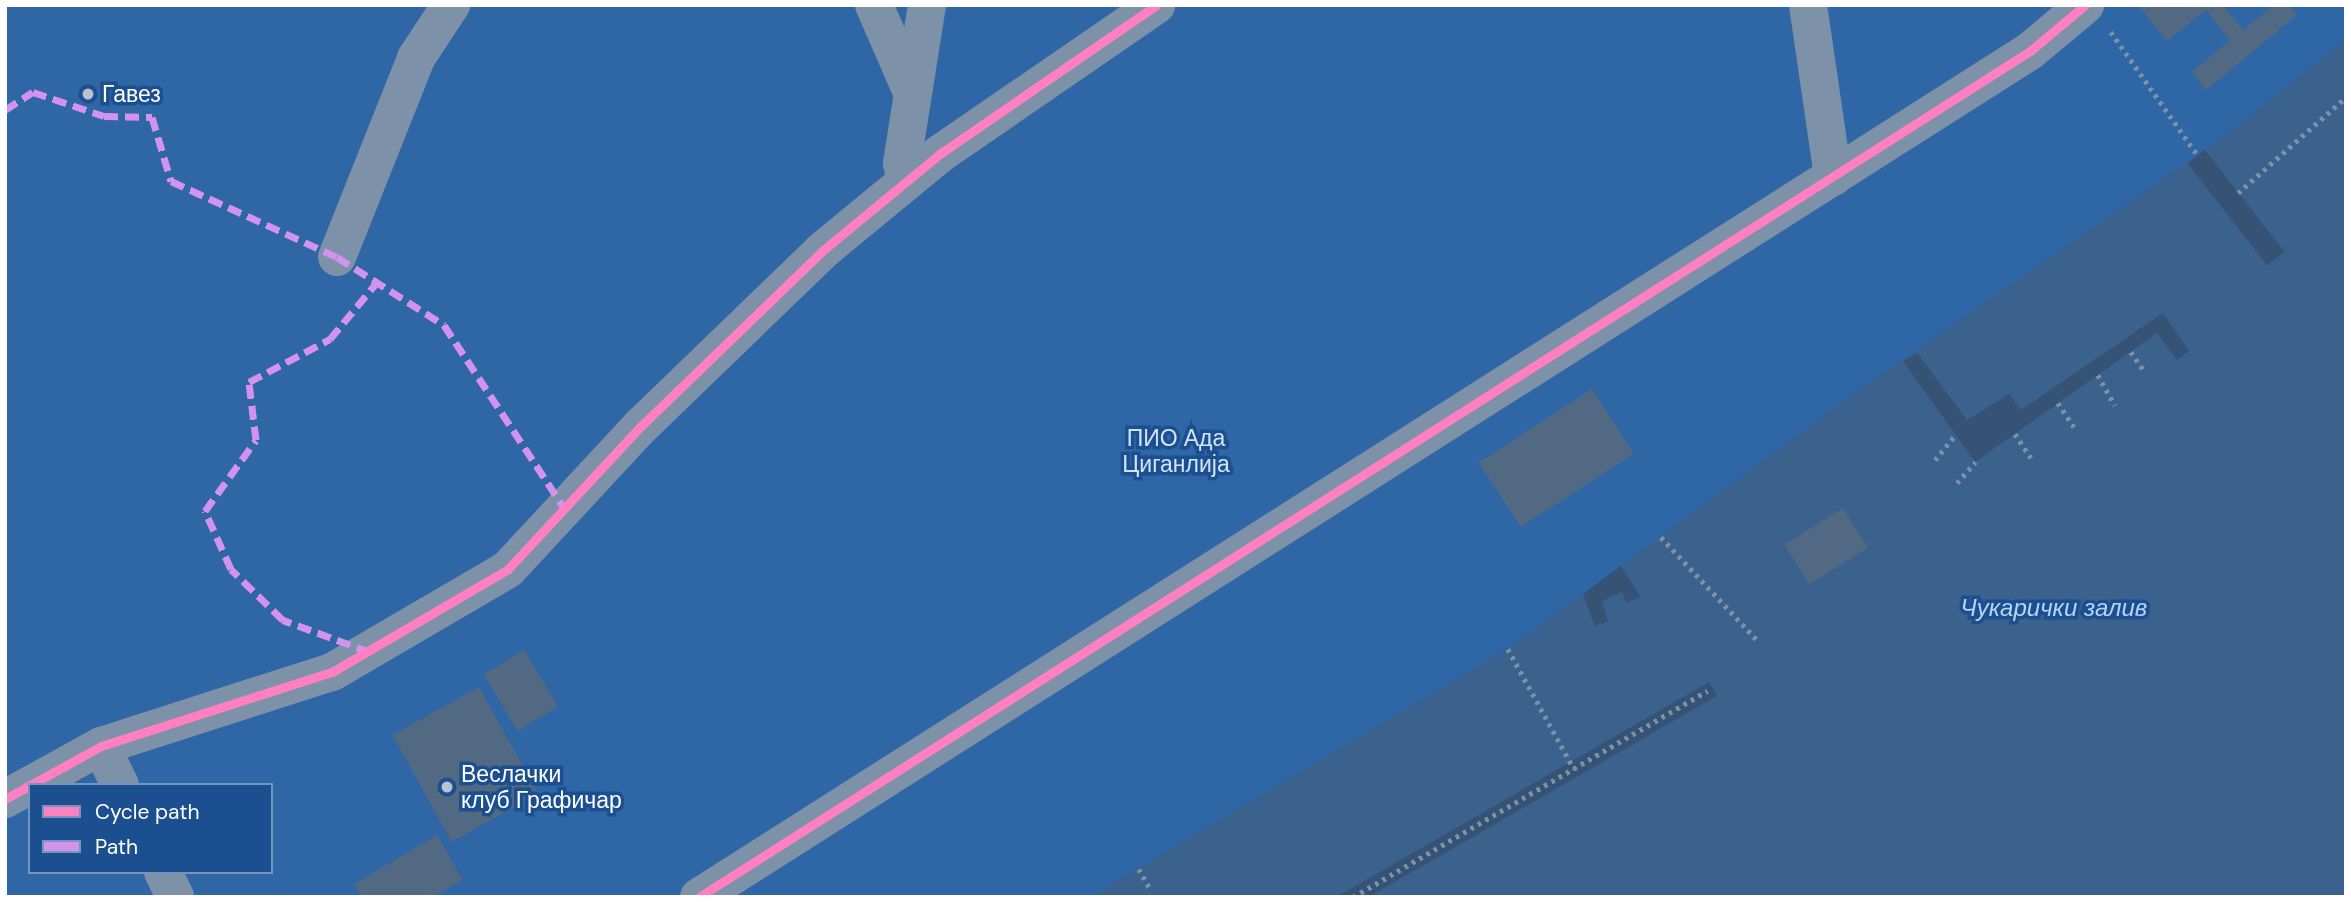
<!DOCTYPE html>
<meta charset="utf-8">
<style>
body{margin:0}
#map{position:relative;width:2351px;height:902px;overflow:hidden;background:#365274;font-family:"DM Sans",sans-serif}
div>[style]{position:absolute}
.green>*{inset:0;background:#2f66a5}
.water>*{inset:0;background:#3b618d}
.pier>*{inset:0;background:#365274;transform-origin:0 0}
.building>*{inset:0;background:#526984;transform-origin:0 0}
.path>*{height:4.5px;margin-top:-2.25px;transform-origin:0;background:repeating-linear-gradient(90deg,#7d92a8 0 3.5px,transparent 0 8.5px)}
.minor>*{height:38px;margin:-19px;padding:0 19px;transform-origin:19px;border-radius:19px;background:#7d92a8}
.quiet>*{height:7px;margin-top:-3.5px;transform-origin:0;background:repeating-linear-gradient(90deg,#d193ec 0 14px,transparent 0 21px)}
.cycleway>*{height:9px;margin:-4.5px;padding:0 4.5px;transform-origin:4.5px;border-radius:4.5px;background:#ff80c0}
.dots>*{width:19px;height:19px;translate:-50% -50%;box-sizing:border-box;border:4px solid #1b4f8f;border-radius:50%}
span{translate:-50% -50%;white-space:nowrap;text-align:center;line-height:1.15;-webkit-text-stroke:7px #1b4f8f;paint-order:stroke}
.poi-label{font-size:23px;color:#fff}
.left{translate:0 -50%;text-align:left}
.park-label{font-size:23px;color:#cfe3fa}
.water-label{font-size:24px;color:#b5d3f5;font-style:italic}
.frame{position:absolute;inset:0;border:7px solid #fff;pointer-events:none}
.legend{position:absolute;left:28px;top:783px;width:245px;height:91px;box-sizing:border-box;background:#1b4f8f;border:2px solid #7695bc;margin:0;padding:9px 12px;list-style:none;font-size:21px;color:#fff}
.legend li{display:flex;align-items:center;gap:14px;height:35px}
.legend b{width:35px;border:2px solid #7695bc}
</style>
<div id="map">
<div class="green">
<div style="clip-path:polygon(evenodd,5px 5px,2346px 5px,2346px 897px,5px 897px,5px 5px,30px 785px,271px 785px,271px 872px,30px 872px,30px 785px)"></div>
</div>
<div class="water">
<div style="clip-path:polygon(2346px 39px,2346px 897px,1090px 897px,1508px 649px,1851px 396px,2232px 131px)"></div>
</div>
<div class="pier">
<div style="left:2205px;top:150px;width:129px;height:22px;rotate:52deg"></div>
<div style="clip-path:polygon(2163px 313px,2189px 351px,2177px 360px,2157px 333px,1975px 462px,1903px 361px,1917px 353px,1967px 420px,2009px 394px,2021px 410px)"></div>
<div style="clip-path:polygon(1621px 566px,1640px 596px,1627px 603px,1622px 592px,1602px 601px,1608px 621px,1595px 626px,1583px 594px)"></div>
<div style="left:1709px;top:682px;width:16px;height:428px;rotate:60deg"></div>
</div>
<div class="building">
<div style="clip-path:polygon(2138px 5px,2223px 5px,2243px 30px,2274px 5px,2289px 5px,2297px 15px,2206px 90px,2192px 72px,2230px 40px,2206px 10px,2167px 41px)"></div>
<div style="left:1592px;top:389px;width:77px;height:135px;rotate:57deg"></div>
<div style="left:1843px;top:508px;width:47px;height:69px;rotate:58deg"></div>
<div style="left:524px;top:650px;width:66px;height:47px;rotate:59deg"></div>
<div style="left:479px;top:687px;width:122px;height:99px;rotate:61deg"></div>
<div style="clip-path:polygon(437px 835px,463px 880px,433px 897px,362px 897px,354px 884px)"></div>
</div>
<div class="path">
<div style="left:2111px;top:32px;width:151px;rotate:54.9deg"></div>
<div style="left:2238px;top:193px;width:144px;rotate:-41.6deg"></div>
<div style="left:2131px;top:352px;width:21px;rotate:55deg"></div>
<div style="left:2098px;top:375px;width:35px;rotate:61deg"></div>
<div style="left:2058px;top:403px;width:32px;rotate:56deg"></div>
<div style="left:2015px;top:434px;width:30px;rotate:56deg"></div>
<div style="left:1935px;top:460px;width:33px;rotate:-51deg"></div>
<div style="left:1957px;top:483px;width:28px;rotate:-49deg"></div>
<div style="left:1661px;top:537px;width:141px;rotate:47deg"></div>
<div style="left:1508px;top:649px;width:137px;rotate:61.2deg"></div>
<div style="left:1139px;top:869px;width:25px;rotate:61deg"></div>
<div style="left:1353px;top:897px;width:410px;rotate:-30.2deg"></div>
</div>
<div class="minor">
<div style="left:874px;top:5px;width:95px;rotate:66.4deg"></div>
<div style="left:1808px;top:5px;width:174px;rotate:81.7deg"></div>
<div style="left:906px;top:182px;width:19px;rotate:-102deg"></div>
<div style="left:902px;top:163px;width:160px;rotate:-81deg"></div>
<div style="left:337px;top:257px;width:214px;rotate:-68.3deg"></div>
<div style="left:416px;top:58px;width:64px;rotate:-56.6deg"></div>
<div style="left:101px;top:746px;width:43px;rotate:64deg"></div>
<div style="left:5px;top:799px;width:110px;rotate:-28.9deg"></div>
<div style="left:101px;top:746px;width:243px;rotate:-17.8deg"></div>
<div style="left:332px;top:672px;width:204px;rotate:-30.3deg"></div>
<div style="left:508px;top:569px;width:194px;rotate:-47.1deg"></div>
<div style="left:640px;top:427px;width:253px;rotate:-44deg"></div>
<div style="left:822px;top:251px;width:154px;rotate:-39.5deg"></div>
<div style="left:941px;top:153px;width:261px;rotate:-34.5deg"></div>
<div style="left:163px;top:872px;width:28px;rotate:64deg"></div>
<div style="left:699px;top:897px;width:1577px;rotate:-32.44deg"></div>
<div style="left:2030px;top:51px;width:72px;rotate:-39.9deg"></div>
</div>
<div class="quiet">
<div style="left:5px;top:110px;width:33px;rotate:-33deg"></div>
<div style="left:33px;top:92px;width:75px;rotate:18.7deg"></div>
<div style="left:104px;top:116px;width:48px;rotate:1.2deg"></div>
<div style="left:152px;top:117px;width:67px;rotate:73.5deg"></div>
<div style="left:171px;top:181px;width:183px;rotate:24.6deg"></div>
<div style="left:337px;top:257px;width:127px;rotate:32.4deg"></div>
<div style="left:444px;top:325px;width:220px;rotate:56.7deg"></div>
<div style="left:370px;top:652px;width:93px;rotate:-159.8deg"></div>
<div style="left:283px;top:620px;width:73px;rotate:-135.6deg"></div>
<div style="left:231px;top:569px;width:64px;rotate:-114.1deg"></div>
<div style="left:205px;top:511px;width:87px;rotate:-54.3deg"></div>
<div style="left:256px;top:440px;width:58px;rotate:-96.9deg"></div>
<div style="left:249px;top:382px;width:92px;rotate:-28deg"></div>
<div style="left:330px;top:339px;width:75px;rotate:-50.4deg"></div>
</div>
<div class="cycleway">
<div style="left:5px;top:799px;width:110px;rotate:-28.9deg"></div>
<div style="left:101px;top:746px;width:243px;rotate:-17.8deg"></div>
<div style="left:332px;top:672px;width:204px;rotate:-30.3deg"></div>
<div style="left:508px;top:569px;width:194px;rotate:-47.1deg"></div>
<div style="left:640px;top:427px;width:253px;rotate:-44deg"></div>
<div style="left:822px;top:251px;width:154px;rotate:-39.5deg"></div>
<div style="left:941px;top:153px;width:261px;rotate:-34.5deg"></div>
<div style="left:699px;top:897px;width:1577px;rotate:-32.44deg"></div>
<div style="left:2030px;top:51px;width:72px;rotate:-39.9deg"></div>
</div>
<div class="dots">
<div style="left:88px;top:94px;background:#b9c2ce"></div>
<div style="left:447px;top:787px;background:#b9c2ce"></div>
</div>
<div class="poi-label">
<span class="left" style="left:102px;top:94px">Гавез</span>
<span class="left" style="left:461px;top:787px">Веслачки<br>клуб Графичар</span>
</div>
<div class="park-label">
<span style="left:1176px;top:451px">ПИО Ада<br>Циганлија</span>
</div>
<div class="water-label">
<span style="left:2054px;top:608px">Чукарички залив</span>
</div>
<div class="frame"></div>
<ul class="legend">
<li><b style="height:9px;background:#ff80c0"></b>Cycle path</li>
<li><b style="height:9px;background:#d193ec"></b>Path</li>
</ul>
</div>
